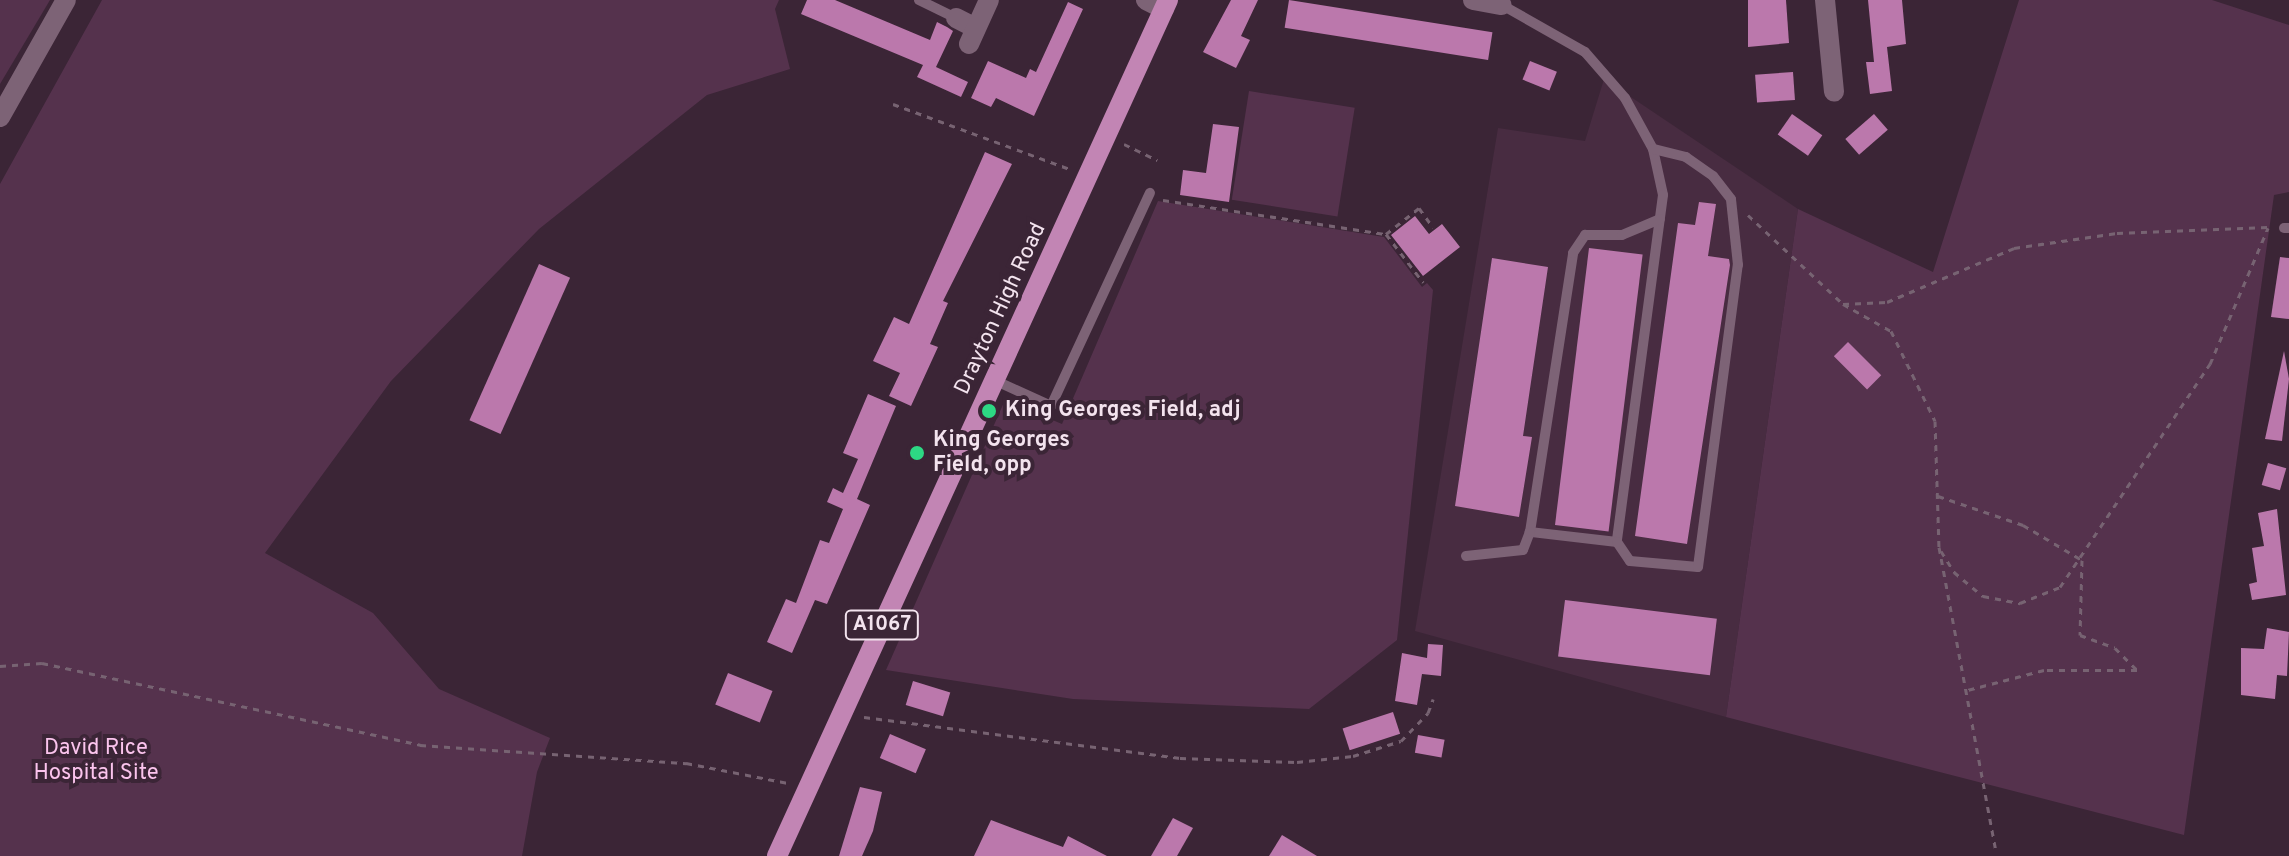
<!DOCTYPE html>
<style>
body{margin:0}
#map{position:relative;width:2289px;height:856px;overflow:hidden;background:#3b2536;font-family:Overpass,sans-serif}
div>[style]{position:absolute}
.built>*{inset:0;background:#482c41}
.green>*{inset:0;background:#55324d;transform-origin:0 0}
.building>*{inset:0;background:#bb78ac;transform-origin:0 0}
.path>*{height:3px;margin-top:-1.5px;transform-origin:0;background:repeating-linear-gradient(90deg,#776372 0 6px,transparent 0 12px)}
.service>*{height:10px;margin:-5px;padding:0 5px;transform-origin:5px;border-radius:5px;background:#7d6376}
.minor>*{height:20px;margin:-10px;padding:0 10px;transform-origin:10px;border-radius:10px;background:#7d6376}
.tertiary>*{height:20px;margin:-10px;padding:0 10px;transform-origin:10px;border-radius:10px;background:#7d6376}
.primary>*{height:20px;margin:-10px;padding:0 10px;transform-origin:10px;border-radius:10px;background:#c285b4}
.dots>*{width:22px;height:22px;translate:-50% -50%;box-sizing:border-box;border:4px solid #3b2536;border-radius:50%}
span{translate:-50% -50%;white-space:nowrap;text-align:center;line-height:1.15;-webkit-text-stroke:8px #3b2536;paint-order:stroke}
.shield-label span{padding:2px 6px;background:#3b2536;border:2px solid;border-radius:6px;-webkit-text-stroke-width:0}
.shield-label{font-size:20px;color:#f3e3ee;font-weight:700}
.street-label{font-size:22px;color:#f3e3ee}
.poi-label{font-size:22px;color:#f3e3ee;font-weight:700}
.left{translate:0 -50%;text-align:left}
.park-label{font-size:22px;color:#fbc4ed}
</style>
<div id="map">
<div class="built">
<div style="clip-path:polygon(1604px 79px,1798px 209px,1726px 717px,1415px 631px,1498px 128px,1585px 141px)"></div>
</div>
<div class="green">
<div style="clip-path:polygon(0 0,50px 0,0 84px)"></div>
<div style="clip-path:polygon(102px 0,779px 0,775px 9px,790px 69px,707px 95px,539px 229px,391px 381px,265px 553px,373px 613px,439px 689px,550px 738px,537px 772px,522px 856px,0 856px,0 184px)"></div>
<div style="clip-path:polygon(2019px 0,2212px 0,2289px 25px,2289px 192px,2274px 195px,2184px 835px,1726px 717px,1798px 209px,1933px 272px)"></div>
<div style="left:1249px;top:91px;width:107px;height:110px;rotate:9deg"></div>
<div style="clip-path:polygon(1158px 201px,1384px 237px,1422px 287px,1427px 283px,1433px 290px,1397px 640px,1309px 709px,1073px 699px,886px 670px,1005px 400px,1062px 424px)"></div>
</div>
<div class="building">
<div style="clip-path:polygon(807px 0,835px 0,930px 40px,937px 22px,947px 27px,953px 31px,936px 67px,968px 82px,961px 97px,917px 77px,923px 65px,801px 14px)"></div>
<div style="clip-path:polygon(1231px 0,1258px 0,1241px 36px,1250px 40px,1236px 68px,1203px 52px)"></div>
<div style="left:1289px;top:0;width:206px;height:28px;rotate:9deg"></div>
<div style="clip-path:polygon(1748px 0,1786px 0,1789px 43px,1748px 47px)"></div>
<div style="clip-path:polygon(1868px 0,1902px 0,1906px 44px,1887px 47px,1892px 91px,1870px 94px,1866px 62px,1874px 62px)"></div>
<div style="clip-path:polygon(1068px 2px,1083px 9px,1034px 116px,996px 98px,991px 107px,971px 98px,988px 61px,1026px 78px,1030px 69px,1036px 72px)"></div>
<div style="left:1530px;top:61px;width:29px;height:20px;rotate:22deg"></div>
<div style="left:1793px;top:72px;width:28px;height:38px;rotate:86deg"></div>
<div style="left:1792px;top:114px;width:37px;height:25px;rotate:35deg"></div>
<div style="left:1874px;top:114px;width:21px;height:38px;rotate:49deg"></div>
<div style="clip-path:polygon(1213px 124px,1239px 127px,1229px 202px,1180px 195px,1183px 170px,1206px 173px)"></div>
<div style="clip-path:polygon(985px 152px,1012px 164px,943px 301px,948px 303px,930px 344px,938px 347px,911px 406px,889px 396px,900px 373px,873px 361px,894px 317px,909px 324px)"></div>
<div style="clip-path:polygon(1699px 202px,1716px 204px,1708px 256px,1729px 259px,1730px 265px,1687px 544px,1635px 536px,1678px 223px,1695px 225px)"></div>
<div style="clip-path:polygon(1415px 216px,1429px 234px,1442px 224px,1460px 247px,1423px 276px,1391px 235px)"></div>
<div style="left:1589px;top:248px;width:54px;height:279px;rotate:7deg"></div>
<div style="clip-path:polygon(2280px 257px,2289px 258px,2289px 319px,2271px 317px)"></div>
<div style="clip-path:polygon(1492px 258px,1548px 267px,1523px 436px,1532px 437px,1519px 517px,1455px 506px)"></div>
<div style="left:539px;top:264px;width:34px;height:171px;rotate:24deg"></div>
<div style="left:1848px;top:342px;width:47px;height:20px;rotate:45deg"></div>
<div style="clip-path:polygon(2284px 351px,2289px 379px,2282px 441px,2265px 439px)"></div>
<div style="clip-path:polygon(868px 394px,896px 406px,857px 499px,870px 505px,827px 604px,815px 600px,792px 653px,767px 642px,786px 599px,796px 603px,820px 540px,829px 543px,843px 509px,827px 502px,833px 488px,843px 493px,858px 459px,843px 453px)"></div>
<div style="left:2268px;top:463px;width:19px;height:23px;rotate:16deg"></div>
<div style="clip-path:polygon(2277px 509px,2286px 595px,2252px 600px,2249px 584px,2257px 582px,2252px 548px,2264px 546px,2258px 513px)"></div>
<div style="left:1565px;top:600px;width:153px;height:57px;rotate:7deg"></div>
<div style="clip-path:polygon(2267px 628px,2289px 632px,2287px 676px,2277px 675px,2275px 699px,2241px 695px,2241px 648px,2264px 649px)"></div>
<div style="clip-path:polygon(1428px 644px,1443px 645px,1441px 676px,1422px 674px,1417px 705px,1395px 701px,1402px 653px,1427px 658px)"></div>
<div style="left:728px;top:673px;width:48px;height:34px;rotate:22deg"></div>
<div style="left:913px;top:681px;width:39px;height:25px;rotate:17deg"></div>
<div style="left:1393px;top:712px;width:23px;height:53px;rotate:72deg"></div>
<div style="left:890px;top:734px;width:39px;height:26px;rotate:23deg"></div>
<div style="left:1418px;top:735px;width:27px;height:18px;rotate:10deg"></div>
<div style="clip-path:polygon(860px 787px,882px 792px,873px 831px,862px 856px,839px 856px)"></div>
<div style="clip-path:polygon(1173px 818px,1193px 828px,1177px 856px,1151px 856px)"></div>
<div style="clip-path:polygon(991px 820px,1063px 847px,1068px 836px,1107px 856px,974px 856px)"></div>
<div style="clip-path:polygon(1282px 835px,1317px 856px,1269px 856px)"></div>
</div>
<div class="path">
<div style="left:893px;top:104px;width:189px;rotate:20.2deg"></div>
<div style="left:1124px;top:144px;width:37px;rotate:26deg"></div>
<div style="left:1163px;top:200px;width:226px;rotate:8.7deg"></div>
<div style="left:1386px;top:234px;width:61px;rotate:52.4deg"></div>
<div style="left:1748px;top:215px;width:130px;rotate:43.1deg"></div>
<div style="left:1843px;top:304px;width:44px;rotate:-2.6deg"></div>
<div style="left:1887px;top:302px;width:138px;rotate:-23deg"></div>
<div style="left:2014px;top:248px;width:104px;rotate:-8.3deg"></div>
<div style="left:2117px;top:233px;width:151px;rotate:-2.3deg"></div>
<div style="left:1386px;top:234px;width:42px;rotate:-38.2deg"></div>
<div style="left:1419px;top:208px;width:24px;rotate:54deg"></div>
<div style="left:1843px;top:304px;width:55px;rotate:29.4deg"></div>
<div style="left:1891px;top:331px;width:100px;rotate:63.9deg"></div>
<div style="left:1935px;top:421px;width:126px;rotate:88.2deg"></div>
<div style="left:1939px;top:547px;width:311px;rotate:79.4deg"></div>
<div style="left:1938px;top:496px;width:90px;rotate:18.8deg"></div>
<div style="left:2023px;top:525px;width:69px;rotate:30.7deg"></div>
<div style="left:2082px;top:560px;width:75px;rotate:91.5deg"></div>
<div style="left:2080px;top:635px;width:37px;rotate:20deg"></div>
<div style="left:2115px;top:648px;width:31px;rotate:45deg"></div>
<div style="left:2137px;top:670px;width:93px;rotate:180deg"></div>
<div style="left:2044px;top:670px;width:79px;rotate:165.3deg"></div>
<div style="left:1941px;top:551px;width:25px;rotate:58deg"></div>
<div style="left:1954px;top:572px;width:38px;rotate:40deg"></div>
<div style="left:1983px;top:596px;width:38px;rotate:11deg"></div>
<div style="left:2020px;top:603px;width:43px;rotate:-21.8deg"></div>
<div style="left:2060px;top:587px;width:269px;rotate:-56.1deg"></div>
<div style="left:2210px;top:364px;width:148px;rotate:-66.9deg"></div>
<div style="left:0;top:666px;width:42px;rotate:-4.1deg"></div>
<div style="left:42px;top:663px;width:387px;rotate:12.2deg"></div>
<div style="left:420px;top:745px;width:267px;rotate:3.9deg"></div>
<div style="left:686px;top:763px;width:104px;rotate:11.1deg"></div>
<div style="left:864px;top:717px;width:319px;rotate:7.4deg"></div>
<div style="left:1180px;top:758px;width:117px;rotate:2deg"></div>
<div style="left:1297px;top:762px;width:56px;rotate:-6.1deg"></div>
<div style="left:1353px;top:756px;width:50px;rotate:-17.4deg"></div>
<div style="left:1401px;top:741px;width:39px;rotate:-46deg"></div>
<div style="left:1428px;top:713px;width:15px;rotate:-70deg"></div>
</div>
<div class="service">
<div style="left:919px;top:0;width:41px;rotate:25.9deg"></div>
<div style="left:1502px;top:5px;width:95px;rotate:29.5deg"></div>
<div style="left:1585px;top:52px;width:61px;rotate:49deg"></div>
<div style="left:1625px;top:98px;width:58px;rotate:61.2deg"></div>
<div style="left:1653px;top:149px;width:47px;rotate:77.7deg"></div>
<div style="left:1663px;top:195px;width:350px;rotate:97.6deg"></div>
<div style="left:1617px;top:542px;width:88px;rotate:-173.4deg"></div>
<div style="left:1530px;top:532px;width:282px;rotate:-81.2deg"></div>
<div style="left:1573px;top:253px;width:22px;rotate:-56deg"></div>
<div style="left:1585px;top:235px;width:37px"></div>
<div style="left:1622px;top:235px;width:41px;rotate:-22.8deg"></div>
<div style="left:2284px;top:228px;width:5px"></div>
<div style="left:994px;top:380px;width:63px;rotate:24.5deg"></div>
<div style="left:1051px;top:406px;width:235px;rotate:-65.1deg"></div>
<div style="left:1617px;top:542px;width:23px;rotate:56deg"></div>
<div style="left:1630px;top:561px;width:68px;rotate:5deg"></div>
<div style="left:1698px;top:567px;width:305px;rotate:-82.5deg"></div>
<div style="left:1738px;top:265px;width:66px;rotate:-96.1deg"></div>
<div style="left:1731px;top:199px;width:29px;rotate:-128deg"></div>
<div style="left:1713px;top:176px;width:33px;rotate:-145deg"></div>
<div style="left:1686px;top:157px;width:34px;rotate:-166deg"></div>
<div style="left:1466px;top:556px;width:57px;rotate:-6deg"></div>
<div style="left:1523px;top:550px;width:19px;rotate:-69deg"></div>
</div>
<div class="minor">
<div style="left:1146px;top:0;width:20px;rotate:27deg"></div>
<div style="left:1473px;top:0;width:29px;rotate:10deg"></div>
<div style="left:1825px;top:0;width:92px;rotate:84.4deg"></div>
<div style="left:956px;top:18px;width:22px;rotate:27deg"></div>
<div style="left:969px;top:44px;width:48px;rotate:-65.6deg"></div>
</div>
<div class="tertiary">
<div style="left:0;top:117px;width:134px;rotate:-60.6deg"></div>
</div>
<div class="primary">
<div style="left:777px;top:856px;width:941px;rotate:-65.45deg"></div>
</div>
<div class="dots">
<div style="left:989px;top:411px;background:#2dd884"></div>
<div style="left:917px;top:453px;background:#2dd884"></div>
</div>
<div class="shield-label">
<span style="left:882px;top:625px">A1067</span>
</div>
<div class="street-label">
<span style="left:1001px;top:309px;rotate:-65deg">Drayton High Road</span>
</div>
<div class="poi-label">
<span class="left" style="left:1005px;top:411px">King Georges Field, adj</span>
<span class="left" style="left:933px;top:453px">King Georges<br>Field, opp</span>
</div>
<div class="park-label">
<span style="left:96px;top:761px">David Rice<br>Hospital Site</span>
</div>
</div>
